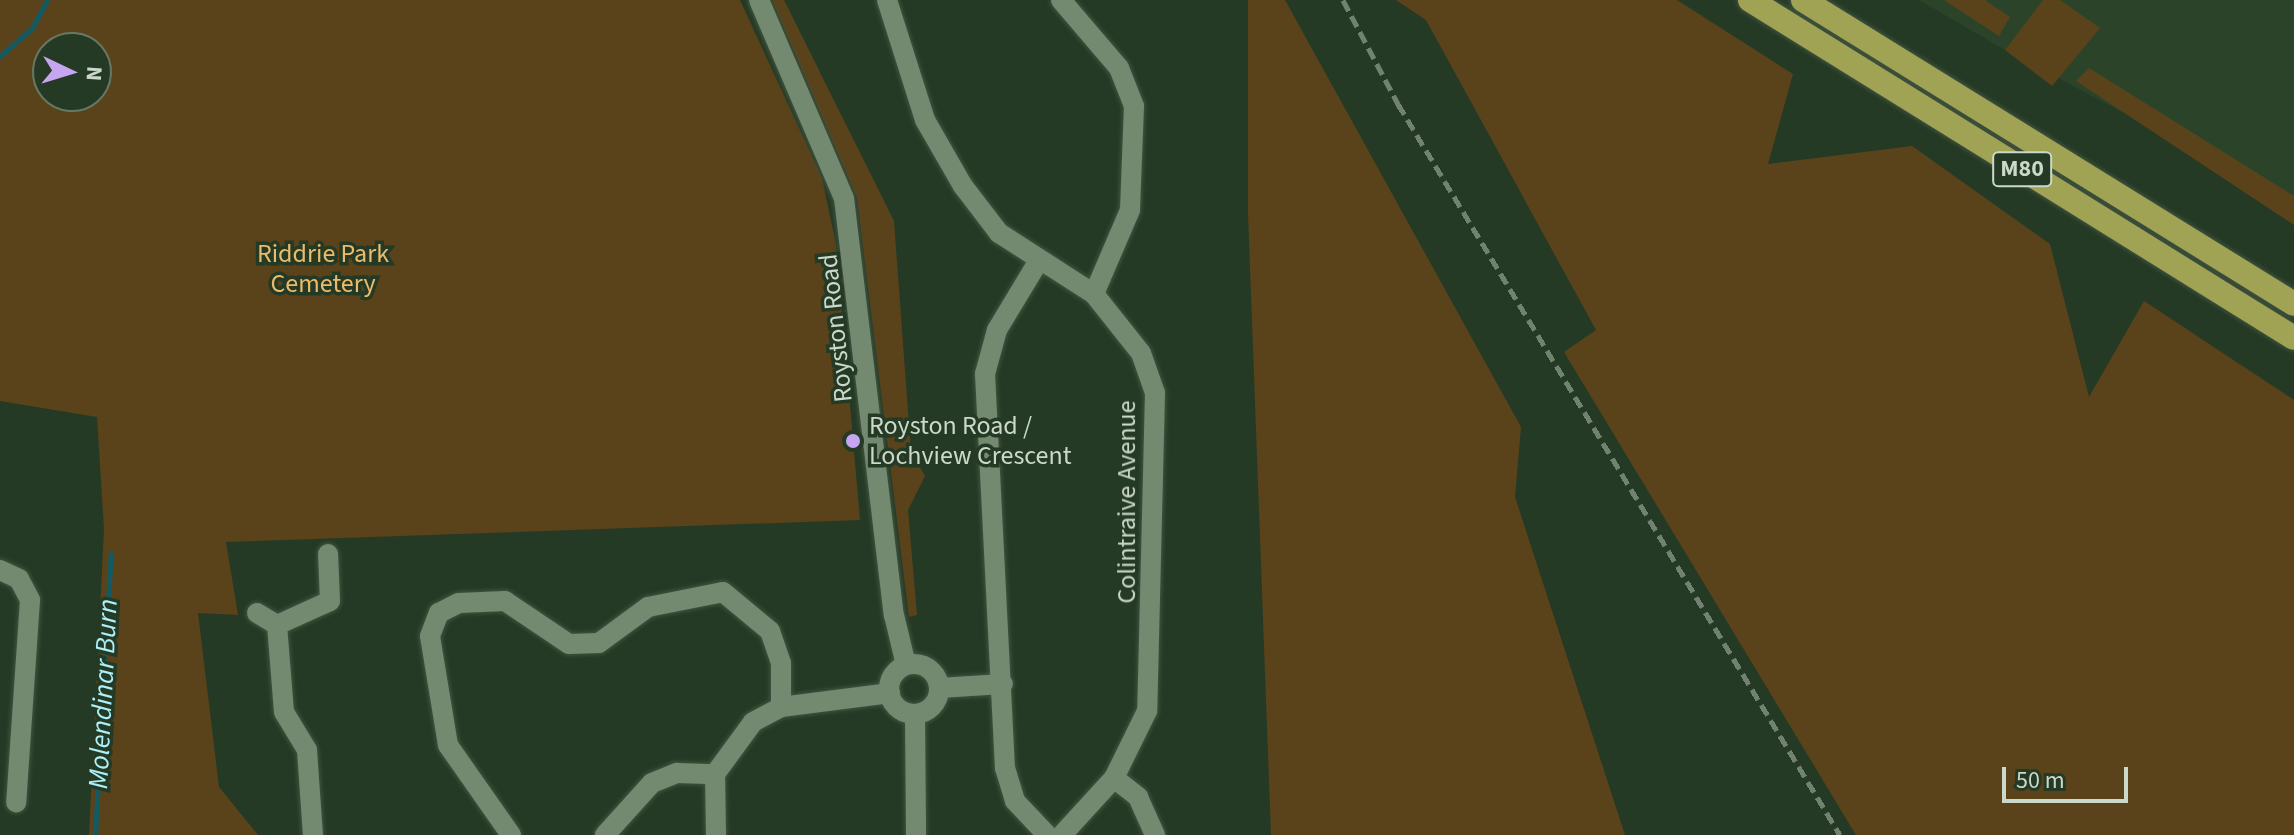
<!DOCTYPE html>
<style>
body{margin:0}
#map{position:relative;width:2294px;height:835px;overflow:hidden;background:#253a24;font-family:"Source Sans 3",sans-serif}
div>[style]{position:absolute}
.built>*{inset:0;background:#2b4429}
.green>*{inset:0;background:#5a431b}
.stream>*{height:5px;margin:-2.5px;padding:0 2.5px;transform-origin:2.5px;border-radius:2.5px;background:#145a62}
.roads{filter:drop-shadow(0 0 2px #425441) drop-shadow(0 0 2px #425441)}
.minor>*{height:20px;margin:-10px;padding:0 10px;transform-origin:10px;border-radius:10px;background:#738a71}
.minor>.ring{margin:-10px;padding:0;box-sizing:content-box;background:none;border:20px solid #738a71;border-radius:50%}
.highway>*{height:24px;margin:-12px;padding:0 12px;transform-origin:12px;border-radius:12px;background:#a0a353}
.rail>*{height:5px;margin-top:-2.5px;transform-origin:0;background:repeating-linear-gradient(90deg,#718270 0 12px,transparent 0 18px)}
.dots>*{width:22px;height:22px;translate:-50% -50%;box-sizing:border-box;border:4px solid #253a24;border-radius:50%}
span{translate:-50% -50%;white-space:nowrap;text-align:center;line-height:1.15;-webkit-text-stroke:7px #253a24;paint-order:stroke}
.shield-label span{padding:2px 6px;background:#253a24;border:2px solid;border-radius:6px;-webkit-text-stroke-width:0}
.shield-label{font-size:24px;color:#cbd8ca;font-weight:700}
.park-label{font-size:26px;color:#ebba6a}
.street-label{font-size:26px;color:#cbd8ca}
.poi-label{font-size:26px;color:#cbd8ca}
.left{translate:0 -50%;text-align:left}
.water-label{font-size:28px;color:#adf0fa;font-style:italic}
.north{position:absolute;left:32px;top:32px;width:80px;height:80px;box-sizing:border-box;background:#253a24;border:2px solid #677966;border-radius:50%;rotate:94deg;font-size:22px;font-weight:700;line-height:32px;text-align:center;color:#cbd8ca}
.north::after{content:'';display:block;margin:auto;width:28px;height:36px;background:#c6a6f0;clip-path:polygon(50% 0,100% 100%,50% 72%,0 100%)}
.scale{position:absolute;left:2002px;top:767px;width:126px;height:36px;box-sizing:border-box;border:4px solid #cbd8ca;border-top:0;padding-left:10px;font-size:24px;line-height:28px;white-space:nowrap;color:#cbd8ca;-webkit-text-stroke:6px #253a24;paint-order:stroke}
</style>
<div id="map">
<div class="built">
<div style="clip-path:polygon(1919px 0,2294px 0,2294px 203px,2005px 50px)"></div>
</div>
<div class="green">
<div style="clip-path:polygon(evenodd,0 0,740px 0,822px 178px,836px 244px,860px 520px,226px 542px,238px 615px,198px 613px,219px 787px,258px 835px,89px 835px,104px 529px,97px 417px,0 401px,0 0,48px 48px,96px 48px,96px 96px,48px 96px,48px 48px)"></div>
<div style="clip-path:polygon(772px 0,784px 0,894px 221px,911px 452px,925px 476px,908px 510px,917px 615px,909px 617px,857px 198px)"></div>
<div style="clip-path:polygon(1248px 0,1285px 0,1521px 427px,1515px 497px,1625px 835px,1271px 835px,1248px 213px)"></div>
<div style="clip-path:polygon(1396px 0,1677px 0,1793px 74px,1768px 164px,1912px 146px,2050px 244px,2089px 397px,2144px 301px,2294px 400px,2294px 835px,1856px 835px,1564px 352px,1596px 330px,1426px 20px)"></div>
<div style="clip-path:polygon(1944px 0,1985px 0,2010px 17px,1999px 36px)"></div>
<div style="clip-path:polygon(2043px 0,2060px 0,2100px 28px,2052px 86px,2005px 50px)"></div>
<div style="clip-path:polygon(2089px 68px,2294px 196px,2294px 225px,2076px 81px)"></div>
</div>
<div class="stream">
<div style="left:0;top:56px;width:43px;rotate:-41.2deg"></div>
<div style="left:32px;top:28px;width:32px;rotate:-62deg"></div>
<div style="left:95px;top:835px;width:282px;rotate:-86.8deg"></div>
</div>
<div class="roads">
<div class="minor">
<div style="left:759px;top:0;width:215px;rotate:66.8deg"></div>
<div style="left:844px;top:198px;width:420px;rotate:83.2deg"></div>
<div style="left:894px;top:615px;width:51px;rotate:76.5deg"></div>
<div style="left:887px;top:0;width:126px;rotate:72.4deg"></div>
<div style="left:925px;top:120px;width:76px;rotate:60.1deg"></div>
<div style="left:963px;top:186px;width:59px;rotate:52.5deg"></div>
<div style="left:999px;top:233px;width:113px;rotate:32.7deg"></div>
<div style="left:1094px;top:294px;width:75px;rotate:51.5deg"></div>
<div style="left:1141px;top:353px;width:42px;rotate:70.7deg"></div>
<div style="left:1155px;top:393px;width:318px;rotate:91.4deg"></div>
<div style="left:1147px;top:711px;width:75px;rotate:116.2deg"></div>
<div style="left:1114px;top:778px;width:77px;rotate:132.4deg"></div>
<div style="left:1061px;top:0;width:89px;rotate:49.5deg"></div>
<div style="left:1119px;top:68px;width:41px;rotate:68.5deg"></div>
<div style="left:1134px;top:106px;width:104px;rotate:92.2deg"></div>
<div style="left:1130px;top:210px;width:91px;rotate:113.2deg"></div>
<div style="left:1038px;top:262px;width:79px;rotate:121.1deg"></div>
<div style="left:997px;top:330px;width:46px;rotate:105.3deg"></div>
<div style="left:985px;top:374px;width:395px;rotate:87.1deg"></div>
<div style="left:1005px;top:768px;width:34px;rotate:73deg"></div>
<div style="left:1015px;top:801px;width:47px;rotate:46.7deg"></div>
<div style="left:0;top:570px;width:21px;rotate:25deg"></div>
<div style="left:19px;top:579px;width:24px;rotate:62deg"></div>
<div style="left:30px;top:600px;width:203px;rotate:93.9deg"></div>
<div style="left:257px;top:613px;width:23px;rotate:31deg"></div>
<div style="left:277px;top:625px;width:87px;rotate:85.4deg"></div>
<div style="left:284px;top:712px;width:44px;rotate:58.8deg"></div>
<div style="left:307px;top:750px;width:85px;rotate:86deg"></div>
<div style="left:277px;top:625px;width:58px;rotate:-24.4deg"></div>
<div style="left:330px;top:601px;width:47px;rotate:-92.4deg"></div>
<div class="ring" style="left:889px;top:664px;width:30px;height:30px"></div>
<div style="left:939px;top:688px;width:64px;rotate:-3.6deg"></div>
<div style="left:915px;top:715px;width:120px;rotate:89.5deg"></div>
<div style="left:1114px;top:778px;width:31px;rotate:38deg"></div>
<div style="left:1138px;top:797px;width:42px;rotate:65.9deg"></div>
<div style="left:511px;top:835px;width:110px;rotate:-125deg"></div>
<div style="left:448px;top:745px;width:110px;rotate:-99.4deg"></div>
<div style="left:430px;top:636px;width:25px;rotate:-69deg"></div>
<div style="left:439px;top:613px;width:22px;rotate:-27deg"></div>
<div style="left:459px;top:603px;width:46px;rotate:-2.5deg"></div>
<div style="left:505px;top:601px;width:77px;rotate:33.9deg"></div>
<div style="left:569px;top:644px;width:30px;rotate:-2deg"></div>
<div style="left:599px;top:643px;width:61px;rotate:-36.3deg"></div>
<div style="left:648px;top:607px;width:76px;rotate:-11.3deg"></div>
<div style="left:723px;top:592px;width:61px;rotate:39.7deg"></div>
<div style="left:770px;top:631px;width:34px;rotate:71deg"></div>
<div style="left:781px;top:663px;width:44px;rotate:90deg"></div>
<div style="left:605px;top:835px;width:70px;rotate:-47.9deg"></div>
<div style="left:652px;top:783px;width:27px;rotate:-22deg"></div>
<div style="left:677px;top:773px;width:38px;rotate:2deg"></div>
<div style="left:716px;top:835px;width:61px;rotate:-90.9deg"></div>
<div style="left:715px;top:774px;width:64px;rotate:-53.8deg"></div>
<div style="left:753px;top:722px;width:32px;rotate:-28deg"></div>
<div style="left:781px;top:707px;width:110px;rotate:-7.3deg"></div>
</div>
<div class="highway">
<div style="left:1750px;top:0;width:640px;rotate:31.85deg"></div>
<div style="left:1803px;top:0;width:577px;rotate:31.76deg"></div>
</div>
</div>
<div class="rail">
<div style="left:1343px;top:0;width:118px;rotate:62.1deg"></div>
<div style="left:1398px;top:104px;width:854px;rotate:58.84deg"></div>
</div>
<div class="dots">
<div style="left:853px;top:441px;background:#c6a6f0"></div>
</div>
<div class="shield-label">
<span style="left:2022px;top:169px">M80</span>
</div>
<div class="park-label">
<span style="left:323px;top:269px">Riddrie Park<br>Cemetery</span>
</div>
<div class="street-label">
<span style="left:836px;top:328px;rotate:-96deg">Royston Road</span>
<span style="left:1127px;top:502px;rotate:-90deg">Colintraive Avenue</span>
</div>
<div class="poi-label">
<span class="left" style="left:869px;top:441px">Royston Road /<br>Lochview Crescent</span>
</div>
<div class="water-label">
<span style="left:103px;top:694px;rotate:-87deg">Molendinar Burn</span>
</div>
<div class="north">N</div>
<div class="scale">50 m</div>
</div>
